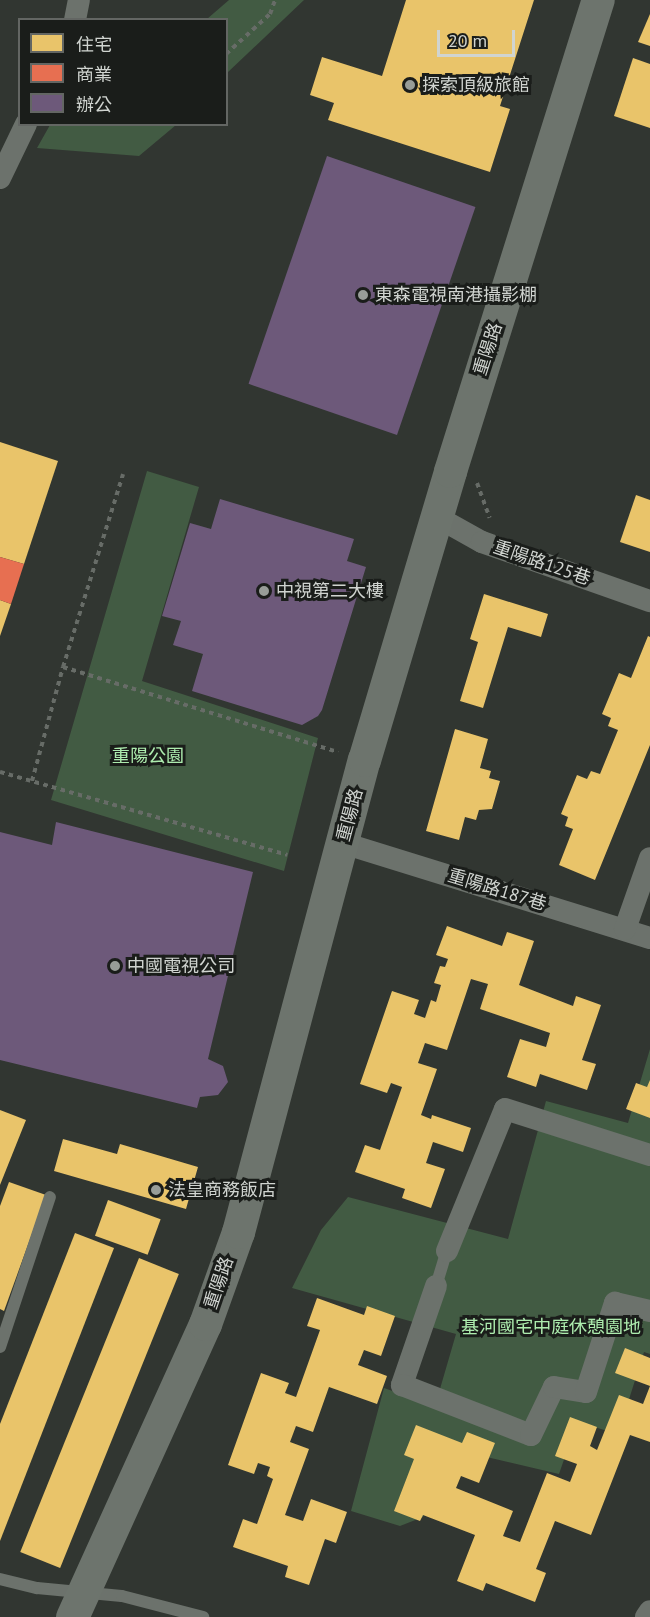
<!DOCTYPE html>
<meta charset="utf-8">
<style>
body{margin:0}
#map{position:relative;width:650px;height:1617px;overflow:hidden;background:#313631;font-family:"PT Sans","Noto Sans TC",sans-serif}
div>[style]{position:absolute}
.green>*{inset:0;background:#425b43}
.homes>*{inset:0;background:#e9c46a;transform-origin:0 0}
.shops>*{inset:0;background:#e76f51}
.offices>*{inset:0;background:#6d597a;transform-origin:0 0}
.path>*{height:4px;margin-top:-2px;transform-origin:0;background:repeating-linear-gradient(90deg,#676c67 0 4.5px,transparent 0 9px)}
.lane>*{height:12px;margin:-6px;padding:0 6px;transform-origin:6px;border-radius:6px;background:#6c726c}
.street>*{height:22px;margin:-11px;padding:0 11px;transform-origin:11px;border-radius:11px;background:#6c726c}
.secondary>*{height:33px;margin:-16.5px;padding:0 16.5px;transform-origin:16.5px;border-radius:16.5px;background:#6d746d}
.dots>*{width:16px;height:16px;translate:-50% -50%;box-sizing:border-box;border:3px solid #1a1d1a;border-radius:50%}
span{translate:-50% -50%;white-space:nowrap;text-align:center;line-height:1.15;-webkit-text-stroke:6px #1a1d1a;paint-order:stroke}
.poi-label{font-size:18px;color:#d0d4d0}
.left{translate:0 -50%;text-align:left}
.street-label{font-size:18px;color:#d0d4d0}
.park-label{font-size:18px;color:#adecae}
.legend{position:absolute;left:18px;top:18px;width:210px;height:108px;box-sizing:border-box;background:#1a1d1a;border:2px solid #636663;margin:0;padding:8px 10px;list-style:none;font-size:18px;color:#d0d4d0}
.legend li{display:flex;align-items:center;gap:12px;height:30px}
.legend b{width:30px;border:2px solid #636663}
.scale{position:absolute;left:437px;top:30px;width:78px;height:27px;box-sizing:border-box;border:3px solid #d0d4d0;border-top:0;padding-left:8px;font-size:18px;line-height:21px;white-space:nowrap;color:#d0d4d0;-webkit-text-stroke:4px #1a1d1a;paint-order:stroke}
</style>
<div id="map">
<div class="green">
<div style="clip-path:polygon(229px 0,304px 0,227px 73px,226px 20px,207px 19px)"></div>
<div style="clip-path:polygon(50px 125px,50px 124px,176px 125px,139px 156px,37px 148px)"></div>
<div style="clip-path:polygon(147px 471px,199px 487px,142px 681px,318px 738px,284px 871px,51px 800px)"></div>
<div style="clip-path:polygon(650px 1049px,650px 1354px,644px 1352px,618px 1434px,577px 1422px,559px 1474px,444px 1447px,423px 1517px,400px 1526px,351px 1511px,384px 1388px,435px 1406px,456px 1334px,292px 1288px,321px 1230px,348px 1197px,508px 1239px,546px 1101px,628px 1123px)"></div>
</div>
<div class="homes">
<div style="clip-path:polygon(406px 0,534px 0,500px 106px,510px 109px,490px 172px,328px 120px,334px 103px,310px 95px,322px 57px,382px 76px)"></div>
<div style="clip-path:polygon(650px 14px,650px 46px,638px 42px)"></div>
<div style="clip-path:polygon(633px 58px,650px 64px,650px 128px,614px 116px)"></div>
<div style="clip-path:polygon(0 442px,58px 461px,24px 564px,0 557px)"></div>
<div style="clip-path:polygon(636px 495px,650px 500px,650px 552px,620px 542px)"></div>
<div style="clip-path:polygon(484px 594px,548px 614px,541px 637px,508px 627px,483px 708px,460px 701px,478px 642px,470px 639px)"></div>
<div style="clip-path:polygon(0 600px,11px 604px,0 636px)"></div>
<div style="clip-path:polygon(648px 636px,650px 637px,650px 745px,595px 880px,559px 865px,573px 829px,565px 826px,568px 817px,561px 814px,577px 775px,587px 779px,591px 771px,600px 774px,618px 730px,608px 726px,611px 718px,602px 714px,619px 673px,631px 678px)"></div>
<div style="clip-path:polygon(455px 729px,488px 739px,480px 768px,491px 771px,489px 778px,500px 781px,492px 809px,479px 810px,476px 820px,465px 817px,459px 840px,426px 831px)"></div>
<div style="clip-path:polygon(447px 926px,502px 946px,507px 932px,534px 941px,519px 985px,573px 1006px,576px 996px,601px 1005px,582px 1060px,596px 1064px,587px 1090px,540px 1074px,536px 1087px,507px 1077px,520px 1039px,546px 1047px,550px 1033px,480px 1009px,488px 984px,471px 979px,447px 1050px,425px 1043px,418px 1063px,437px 1069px,421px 1115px,431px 1119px,432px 1115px,471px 1128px,463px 1152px,433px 1142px,426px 1163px,445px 1169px,431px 1208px,402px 1198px,405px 1189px,355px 1172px,365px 1145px,380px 1150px,402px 1087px,391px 1083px,387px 1093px,360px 1084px,392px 991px,419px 1000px,414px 1014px,425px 1018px,431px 1000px,436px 1002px,441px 985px,434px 983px,440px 966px,445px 967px,448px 959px,436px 955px)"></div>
<div style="clip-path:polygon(650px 1080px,650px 1118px,626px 1109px,636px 1083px,647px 1087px)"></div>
<div style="clip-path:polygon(0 1110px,26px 1120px,0 1185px)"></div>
<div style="clip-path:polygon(63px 1139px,117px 1154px,120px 1144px,198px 1167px,186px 1209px,54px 1171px)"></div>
<div style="clip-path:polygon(9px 1182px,46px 1195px,4px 1311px,0 1309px,0 1206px)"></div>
<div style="left:108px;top:1200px;width:56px;height:38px;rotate:20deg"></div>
<div style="clip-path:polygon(75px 1233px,114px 1248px,0 1541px,0 1424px)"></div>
<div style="left:139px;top:1258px;width:43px;height:317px;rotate:22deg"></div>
<div style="clip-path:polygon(317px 1298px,364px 1315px,367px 1306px,395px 1316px,381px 1356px,364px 1350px,358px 1365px,387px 1376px,377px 1404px,329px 1387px,313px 1432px,296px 1426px,290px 1442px,309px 1449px,285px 1515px,303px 1521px,311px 1499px,347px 1512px,336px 1543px,325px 1539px,309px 1585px,285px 1577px,288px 1566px,233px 1547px,243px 1519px,257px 1524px,273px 1479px,267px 1476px,270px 1467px,258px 1463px,254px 1474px,228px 1465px,261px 1373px,289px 1383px,285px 1393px,296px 1397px,320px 1330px,307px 1326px)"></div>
<div style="clip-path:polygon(625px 1348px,650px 1358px,650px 1442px,630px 1435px,591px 1535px,555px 1521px,536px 1569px,546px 1573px,535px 1602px,486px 1583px,483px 1591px,457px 1581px,475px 1535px,423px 1515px,420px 1521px,394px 1511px,414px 1459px,404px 1455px,416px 1425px,462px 1443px,467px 1432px,495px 1443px,479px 1483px,461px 1476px,456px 1488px,513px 1511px,503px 1536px,520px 1542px,547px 1473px,570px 1482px,577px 1464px,555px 1456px,570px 1417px,597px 1427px,590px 1446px,597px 1450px,619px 1395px,643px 1404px,650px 1386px,615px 1373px)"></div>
</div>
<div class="shops">
<div style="clip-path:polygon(0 557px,24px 564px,11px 604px,0 600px)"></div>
</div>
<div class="offices">
<div style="left:327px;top:156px;width:157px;height:241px;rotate:19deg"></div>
<div style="clip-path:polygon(220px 499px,354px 539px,347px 561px,366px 567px,322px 710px,318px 716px,302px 725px,192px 691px,203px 654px,173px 645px,181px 621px,162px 616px,190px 523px,211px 529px)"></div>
<div style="clip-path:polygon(56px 822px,253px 872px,208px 1059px,223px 1066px,228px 1082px,218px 1095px,200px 1097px,197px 1108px,0 1060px,0 832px,52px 845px)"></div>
</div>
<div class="path">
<div style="left:226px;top:54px;width:59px;rotate:-42.3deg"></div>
<div style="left:270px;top:14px;width:15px;rotate:-70deg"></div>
<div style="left:131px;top:124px;width:20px"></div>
<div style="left:477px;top:483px;width:37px;rotate:70deg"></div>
<div style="left:63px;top:667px;width:288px;rotate:17.2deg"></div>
<div style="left:0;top:772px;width:299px;rotate:16.1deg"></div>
<div style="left:32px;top:781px;width:118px;rotate:-74.8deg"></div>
<div style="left:63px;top:667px;width:202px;rotate:-72.7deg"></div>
</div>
<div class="lane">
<div style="left:436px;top:1286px;width:37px;rotate:-73deg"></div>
<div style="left:0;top:1347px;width:158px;rotate:-71.6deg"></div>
<div style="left:0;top:1579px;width:38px;rotate:14deg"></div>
<div style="left:37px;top:1588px;width:85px;rotate:5.4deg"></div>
<div style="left:122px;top:1596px;width:84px;rotate:14.5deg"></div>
</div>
<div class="street">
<div style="left:75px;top:20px;width:20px;rotate:-79deg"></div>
<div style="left:0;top:178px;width:60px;rotate:-64.3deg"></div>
<div style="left:437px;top:517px;width:51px;rotate:29.1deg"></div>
<div style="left:482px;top:542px;width:178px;rotate:19.4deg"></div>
<div style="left:343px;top:843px;width:321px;rotate:17.2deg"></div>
<div style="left:625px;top:929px;width:75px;rotate:-70.6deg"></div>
<div style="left:447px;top:1251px;width:153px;rotate:-67.8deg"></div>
<div style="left:505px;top:1109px;width:152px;rotate:17.6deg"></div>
<div style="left:436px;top:1286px;width:105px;rotate:109deg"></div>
<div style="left:402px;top:1385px;width:138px;rotate:21.2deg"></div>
<div style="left:531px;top:1435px;width:53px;rotate:-64.4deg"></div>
<div style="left:554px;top:1387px;width:32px;rotate:9deg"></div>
<div style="left:586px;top:1392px;width:94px;rotate:-72deg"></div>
<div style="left:615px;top:1303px;width:36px;rotate:13deg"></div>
<div style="left:646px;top:1617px;width:7px;rotate:-56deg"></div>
</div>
<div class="secondary">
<div style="left:72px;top:1617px;width:322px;rotate:-65.6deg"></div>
<div style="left:205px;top:1324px;width:98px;rotate:-70.3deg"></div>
<div style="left:238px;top:1232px;width:489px;rotate:-75.1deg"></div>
<div style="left:364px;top:760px;width:302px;rotate:-73.4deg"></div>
<div style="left:450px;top:471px;width:494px;rotate:-72.6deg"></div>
</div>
<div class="dots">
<div style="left:410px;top:85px;background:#989d98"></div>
<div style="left:363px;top:295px;background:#989d98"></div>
<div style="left:264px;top:591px;background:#989d98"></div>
<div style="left:115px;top:966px;background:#989d98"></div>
<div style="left:156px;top:1190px;background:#989d98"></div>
</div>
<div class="poi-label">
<span class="left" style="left:422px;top:85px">探索頂級旅館</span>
<span class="left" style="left:375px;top:295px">東森電視南港攝影棚</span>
<span class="left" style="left:276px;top:591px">中視第二大樓</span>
<span class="left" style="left:127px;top:966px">中國電視公司</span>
<span class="left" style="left:168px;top:1190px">法皇商務飯店</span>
</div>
<div class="street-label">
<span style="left:488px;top:349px;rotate:-72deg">重陽路</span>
<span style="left:542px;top:563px;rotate:19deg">重陽路125巷</span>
<span style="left:350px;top:815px;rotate:-75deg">重陽路</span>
<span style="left:497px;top:890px;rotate:17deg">重陽路187巷</span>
<span style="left:219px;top:1283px;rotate:-71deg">重陽路</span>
</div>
<div class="park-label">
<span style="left:148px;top:756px">重陽公園</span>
<span style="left:551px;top:1327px">基河國宅中庭休憩園地</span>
</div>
<ul class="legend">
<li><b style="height:16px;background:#e9c46a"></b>住宅</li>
<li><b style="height:16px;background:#e76f51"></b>商業</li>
<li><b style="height:16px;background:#6d597a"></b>辦公</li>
</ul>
<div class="scale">20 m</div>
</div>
